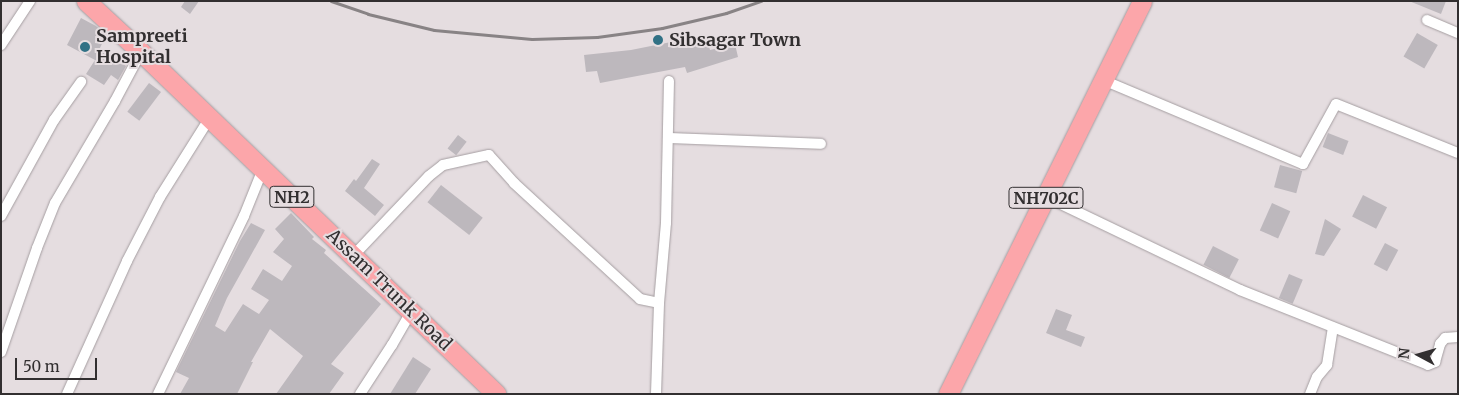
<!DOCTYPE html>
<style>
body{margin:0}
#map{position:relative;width:1459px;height:395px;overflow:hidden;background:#e5dde0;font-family:Merriweather,serif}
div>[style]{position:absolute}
.building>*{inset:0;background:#bdb8bd;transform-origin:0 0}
.roads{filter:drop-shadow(0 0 1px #a59ea1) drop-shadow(0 0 1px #a59ea1)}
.street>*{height:10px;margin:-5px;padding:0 5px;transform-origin:5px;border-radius:5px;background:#fff}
.highway>*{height:19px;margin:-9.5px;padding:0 9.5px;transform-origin:9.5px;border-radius:9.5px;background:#fca6aa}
.rail>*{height:3px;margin:-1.5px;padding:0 1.5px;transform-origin:1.5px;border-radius:1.5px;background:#888385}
.dots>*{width:14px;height:14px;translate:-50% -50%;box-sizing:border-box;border:2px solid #e5dde0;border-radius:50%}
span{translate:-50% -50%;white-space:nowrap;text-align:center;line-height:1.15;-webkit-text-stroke:4px #e5dde0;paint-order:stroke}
.shield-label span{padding:1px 4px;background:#e5dde0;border:1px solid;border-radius:4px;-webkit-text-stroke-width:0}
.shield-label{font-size:16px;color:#322f30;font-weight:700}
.poi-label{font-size:18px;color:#322f30;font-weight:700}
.left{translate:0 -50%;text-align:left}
.street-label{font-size:18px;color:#322f30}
.frame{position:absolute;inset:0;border:2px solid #322f30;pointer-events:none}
.north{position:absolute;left:1394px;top:330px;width:50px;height:50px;-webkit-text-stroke:4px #e5dde0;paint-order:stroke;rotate:276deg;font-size:14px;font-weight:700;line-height:20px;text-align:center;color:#322f30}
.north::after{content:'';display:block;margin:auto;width:18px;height:22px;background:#322f30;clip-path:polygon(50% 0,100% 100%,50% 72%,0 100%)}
.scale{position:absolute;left:15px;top:358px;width:82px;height:22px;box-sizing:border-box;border:2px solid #322f30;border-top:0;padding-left:6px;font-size:15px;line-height:18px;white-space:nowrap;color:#322f30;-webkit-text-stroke:4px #e5dde0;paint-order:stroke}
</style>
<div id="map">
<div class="building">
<div style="clip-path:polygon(185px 1px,199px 1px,190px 14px,181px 7px)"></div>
<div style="clip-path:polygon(1409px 1px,1446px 1px,1441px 14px)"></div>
<div style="clip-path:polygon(81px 18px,96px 26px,106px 35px,100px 48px,126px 66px,118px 80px,111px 75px,104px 85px,86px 74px,95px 60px,67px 45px)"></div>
<div style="left:1417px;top:33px;width:24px;height:27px;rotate:30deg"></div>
<div style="clip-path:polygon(706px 35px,710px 50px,735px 44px,738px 57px,687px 73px,685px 67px,600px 83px,597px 71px,586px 72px,584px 55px,631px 50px)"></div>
<div style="left:149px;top:83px;width:15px;height:36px;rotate:37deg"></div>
<div style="left:1328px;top:133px;width:22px;height:15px;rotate:21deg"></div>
<div style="left:458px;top:135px;width:11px;height:17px;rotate:38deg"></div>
<div style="clip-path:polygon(372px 159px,380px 164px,364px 188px,384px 205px,375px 216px,345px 191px,354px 179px,356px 181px)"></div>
<div style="left:1280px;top:165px;width:23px;height:23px;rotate:15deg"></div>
<div style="left:441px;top:185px;width:53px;height:22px;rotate:38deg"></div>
<div style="left:1363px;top:195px;width:27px;height:24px;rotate:27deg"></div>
<div style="left:1272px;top:203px;width:20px;height:30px;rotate:24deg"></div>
<div style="clip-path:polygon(291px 213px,314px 237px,312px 239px,326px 250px,324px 253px,381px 304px,331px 364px,344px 373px,329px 394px,276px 394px,303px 356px,270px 329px,251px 362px,253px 362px,237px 394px,180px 394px,189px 378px,176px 372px,240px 241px,251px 223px,265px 230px,227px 298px,215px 326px,225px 332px,243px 304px,259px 314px,269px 300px,251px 289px,263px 269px,282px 281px,292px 266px,273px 252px,284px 239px,275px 229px)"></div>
<div style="clip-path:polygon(1325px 219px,1341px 229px,1324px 256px,1315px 254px)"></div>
<div style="left:1385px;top:243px;width:15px;height:24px;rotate:28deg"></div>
<div style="left:1213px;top:246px;width:29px;height:21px;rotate:27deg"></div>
<div style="left:1289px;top:274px;width:15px;height:26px;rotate:23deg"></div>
<div style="clip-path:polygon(1056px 309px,1072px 315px,1066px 330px,1085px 337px,1081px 347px,1046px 333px)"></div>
<div style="clip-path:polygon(413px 357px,431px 369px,415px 394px,390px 394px)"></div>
</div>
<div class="roads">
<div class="street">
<div style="left:1427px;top:20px;width:34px;rotate:23deg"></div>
<div style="left:1px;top:45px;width:53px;rotate:-56.6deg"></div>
<div style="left:1103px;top:80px;width:217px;rotate:22.8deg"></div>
<div style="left:1303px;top:164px;width:68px;rotate:-61.2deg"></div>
<div style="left:1336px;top:104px;width:131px;rotate:21.9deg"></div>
<div style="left:668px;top:138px;width:153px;rotate:2.2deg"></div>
<div style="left:1046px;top:197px;width:215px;rotate:25.6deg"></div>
<div style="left:1240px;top:290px;width:202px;rotate:21.7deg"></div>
<div style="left:1428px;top:365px;width:8px;rotate:-23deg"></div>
<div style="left:1435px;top:362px;width:19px;rotate:-74deg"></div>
<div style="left:1440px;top:344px;width:8px;rotate:-50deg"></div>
<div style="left:1445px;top:338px;width:13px;rotate:-4deg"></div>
<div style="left:1px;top:216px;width:110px;rotate:-61.1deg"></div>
<div style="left:54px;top:120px;width:47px;rotate:-54.6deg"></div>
<div style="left:353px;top:256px;width:110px;rotate:-46.5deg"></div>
<div style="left:429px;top:176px;width:18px;rotate:-38deg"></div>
<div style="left:443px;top:165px;width:47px;rotate:-12.3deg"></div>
<div style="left:489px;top:155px;width:38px;rotate:48deg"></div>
<div style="left:514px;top:183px;width:171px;rotate:42.6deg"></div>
<div style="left:640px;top:299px;width:19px;rotate:12deg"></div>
<div style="left:1px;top:352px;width:110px;rotate:-70.9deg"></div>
<div style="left:37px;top:248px;width:48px;rotate:-68.2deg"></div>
<div style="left:55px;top:203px;width:118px;rotate:-59.5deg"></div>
<div style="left:115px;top:101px;width:55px;rotate:-62deg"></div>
<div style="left:67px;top:394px;width:146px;rotate:-65.7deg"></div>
<div style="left:127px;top:261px;width:72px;rotate:-62.7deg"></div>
<div style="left:160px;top:197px;width:92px;rotate:-57.9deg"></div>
<div style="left:158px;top:394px;width:198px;rotate:-64.2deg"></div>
<div style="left:244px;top:216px;width:51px;rotate:-68deg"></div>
<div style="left:360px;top:394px;width:59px;rotate:-56.9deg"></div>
<div style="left:392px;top:345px;width:38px;rotate:-60deg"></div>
<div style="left:656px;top:394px;width:91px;rotate:-88.1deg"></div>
<div style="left:659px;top:303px;width:80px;rotate:-85deg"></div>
<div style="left:666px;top:223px;width:142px;rotate:-88.8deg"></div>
<div style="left:1310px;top:394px;width:18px;rotate:-68deg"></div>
<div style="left:1317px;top:377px;width:16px;rotate:-50deg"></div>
<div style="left:1327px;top:365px;width:38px;rotate:-81deg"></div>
</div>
<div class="highway">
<div style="left:86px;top:1px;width:75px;rotate:42.8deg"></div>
<div style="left:141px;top:52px;width:493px;rotate:43.9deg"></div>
<div style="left:948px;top:394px;width:438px;rotate:-63.7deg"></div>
</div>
</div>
<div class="rail">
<div style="left:331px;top:1px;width:39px;rotate:19deg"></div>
<div style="left:368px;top:14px;width:68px;rotate:13.6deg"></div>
<div style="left:434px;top:30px;width:98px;rotate:5.2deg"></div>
<div style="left:532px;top:39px;width:65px;rotate:-1.8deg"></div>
<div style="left:597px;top:37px;width:66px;rotate:-7.9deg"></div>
<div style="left:662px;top:28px;width:66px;rotate:-13.2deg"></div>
<div style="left:726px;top:13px;width:37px;rotate:-19deg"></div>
</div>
<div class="dots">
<div style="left:658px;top:40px;background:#317185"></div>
<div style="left:85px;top:47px;background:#317185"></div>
</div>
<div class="shield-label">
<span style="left:292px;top:197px">NH2</span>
<span style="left:1046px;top:198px">NH702C</span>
</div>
<div class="poi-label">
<span class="left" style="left:96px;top:47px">Sampreeti<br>Hospital</span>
<span class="left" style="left:669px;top:40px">Sibsagar Town</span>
</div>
<div class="street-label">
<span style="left:389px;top:290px;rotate:44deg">Assam Trunk Road</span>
</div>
<div class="frame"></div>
<div class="north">N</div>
<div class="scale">50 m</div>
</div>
